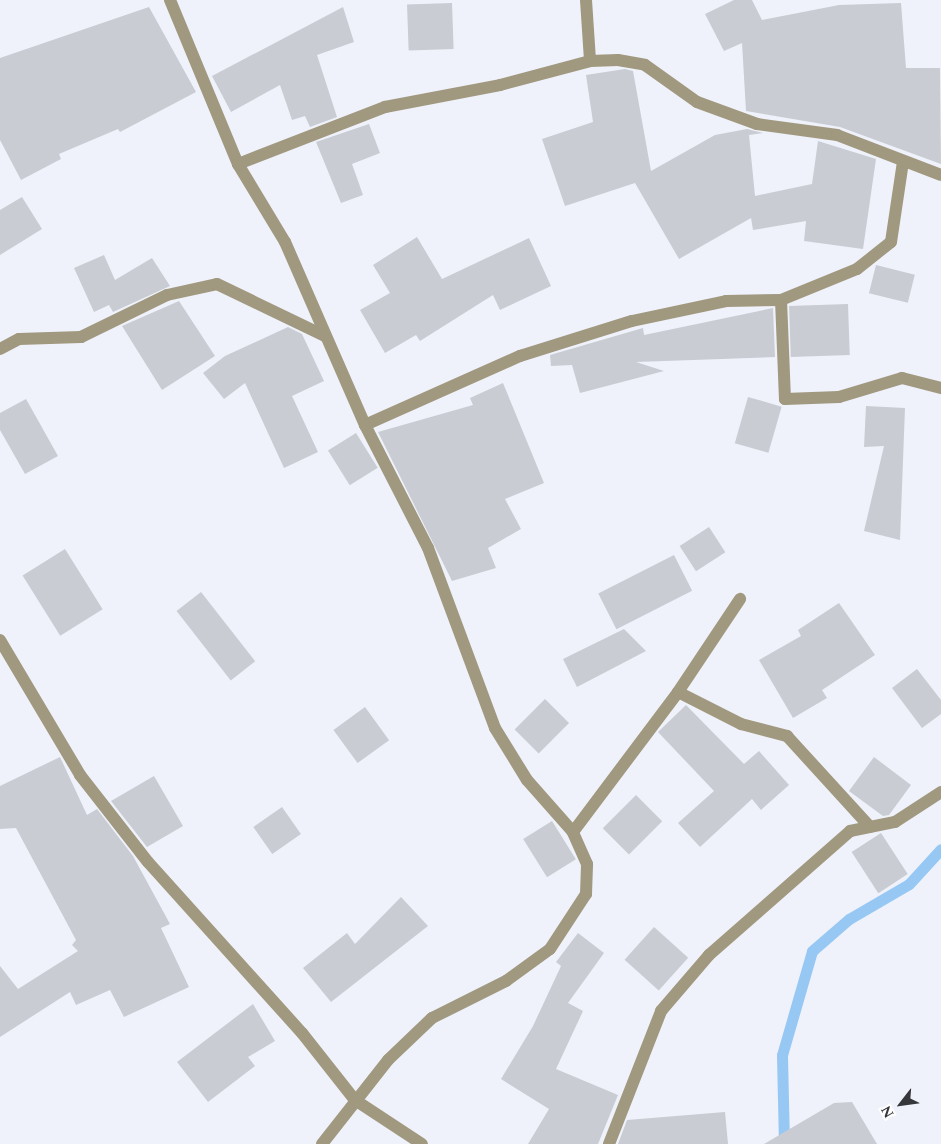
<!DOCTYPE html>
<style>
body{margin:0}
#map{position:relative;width:941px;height:1144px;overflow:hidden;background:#eff2fa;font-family:Spectral,serif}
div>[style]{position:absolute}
.stream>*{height:11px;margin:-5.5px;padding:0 5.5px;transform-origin:5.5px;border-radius:5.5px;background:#97c8f4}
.building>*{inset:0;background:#c9ccd3;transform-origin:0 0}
.minor>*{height:12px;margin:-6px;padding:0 6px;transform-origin:6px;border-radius:6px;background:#a0987f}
span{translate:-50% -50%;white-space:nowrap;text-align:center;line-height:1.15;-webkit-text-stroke:4.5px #fff;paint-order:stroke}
.north{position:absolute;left:876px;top:1079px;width:50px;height:50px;-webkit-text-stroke:4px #fff;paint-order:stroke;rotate:240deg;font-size:14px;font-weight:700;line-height:20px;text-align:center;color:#36373a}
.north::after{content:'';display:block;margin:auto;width:18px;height:22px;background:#36373a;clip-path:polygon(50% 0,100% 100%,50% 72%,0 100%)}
</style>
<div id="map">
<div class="stream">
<div style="left:784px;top:1144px;width:89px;rotate:-91.3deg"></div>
<div style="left:782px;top:1055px;width:108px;rotate:-73.9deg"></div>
<div style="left:812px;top:951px;width:49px;rotate:-40.9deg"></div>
<div style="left:849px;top:919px;width:69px;rotate:-30.3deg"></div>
<div style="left:909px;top:884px;width:47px;rotate:-47.6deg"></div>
</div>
<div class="building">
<div style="clip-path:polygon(734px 0,752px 0,762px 20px,839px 5px,901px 3px,906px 68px,940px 68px,941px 164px,840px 127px,746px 111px,742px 43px,724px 51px,705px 14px)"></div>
<div style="left:452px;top:3px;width:46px;height:45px;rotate:88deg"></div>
<div style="clip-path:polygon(149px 7px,196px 92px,120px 132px,118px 129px,59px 154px,61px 159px,21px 180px,0 140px,0 58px)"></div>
<div style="clip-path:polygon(343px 7px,354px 42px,317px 55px,337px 117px,310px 127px,305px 116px,292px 120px,280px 85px,231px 112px,212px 76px)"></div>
<div style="clip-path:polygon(625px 69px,633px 71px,651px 171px,715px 135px,747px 129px,763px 133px,749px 135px,755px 196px,812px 184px,818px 141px,876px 159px,863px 249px,804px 241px,806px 221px,753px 230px,751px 218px,679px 259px,635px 183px,565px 206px,542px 139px,593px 122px,586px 75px)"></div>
<div style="clip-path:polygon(369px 124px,380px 153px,352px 164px,363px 195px,341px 203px,316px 142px)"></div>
<div style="clip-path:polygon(22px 197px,42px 229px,0 255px,0 210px)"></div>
<div style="clip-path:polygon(417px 237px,442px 279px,529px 238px,551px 286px,500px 310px,493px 295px,420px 341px,416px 335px,385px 353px,360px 310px,390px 293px,373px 265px)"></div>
<div style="clip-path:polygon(104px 255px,115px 280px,152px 258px,170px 286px,113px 312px,109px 305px,94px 312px,74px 268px)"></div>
<div style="left:876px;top:265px;width:40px;height:29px;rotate:14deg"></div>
<div style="clip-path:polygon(179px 301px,215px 356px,162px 390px,122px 326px)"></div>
<div style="left:848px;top:304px;width:51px;height:59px;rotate:88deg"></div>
<div style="clip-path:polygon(773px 308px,775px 357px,636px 362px,664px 371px,580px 393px,572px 365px,551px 366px,550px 355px,643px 328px,644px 335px)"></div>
<div style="clip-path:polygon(288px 327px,302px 334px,324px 381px,292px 396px,318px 452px,284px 468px,245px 383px,224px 399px,203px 373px,225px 356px)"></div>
<div style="clip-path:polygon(503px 383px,544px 483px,505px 499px,521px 529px,488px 548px,496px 568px,452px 581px,378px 432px,473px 405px,470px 398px)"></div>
<div style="left:748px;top:397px;width:35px;height:48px;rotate:16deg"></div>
<div style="clip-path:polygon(26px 399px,58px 456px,25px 474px,0 430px,0 413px)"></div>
<div style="clip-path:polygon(866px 406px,905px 408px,900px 540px,864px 531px,884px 446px,864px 447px)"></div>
<div style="left:356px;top:433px;width:41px;height:33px;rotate:58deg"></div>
<div style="left:709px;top:527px;width:30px;height:35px;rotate:57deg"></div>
<div style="left:65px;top:549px;width:71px;height:50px;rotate:58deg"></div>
<div style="left:674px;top:555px;width:40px;height:85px;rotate:63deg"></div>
<div style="left:201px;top:592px;width:88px;height:31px;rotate:52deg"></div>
<div style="clip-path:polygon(839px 603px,875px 655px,822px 690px,827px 698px,793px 718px,759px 660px,801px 636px,798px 630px)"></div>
<div style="clip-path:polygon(624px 629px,646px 651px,577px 687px,563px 659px)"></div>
<div style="clip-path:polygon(917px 669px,941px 700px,941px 714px,922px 728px,892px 688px)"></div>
<div style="left:545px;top:699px;width:34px;height:43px;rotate:45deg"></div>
<div style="clip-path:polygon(686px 705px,744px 764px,759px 751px,789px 785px,761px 810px,752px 799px,700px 847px,678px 823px,714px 791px,658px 732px)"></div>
<div style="left:365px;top:707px;width:41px;height:39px;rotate:54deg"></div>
<div style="clip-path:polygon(60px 757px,87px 815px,97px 809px,133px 856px,170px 924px,161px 928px,189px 987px,124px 1017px,110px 990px,76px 1005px,70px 992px,0 1037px,0 966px,18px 989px,78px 951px,72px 945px,76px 940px,16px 828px,0 829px,0 786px)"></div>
<div style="clip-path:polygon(874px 757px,911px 785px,889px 815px,883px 816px,849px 791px)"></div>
<div style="clip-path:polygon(154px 776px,183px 826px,147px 847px,111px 801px)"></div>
<div style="left:636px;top:795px;width:37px;height:47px;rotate:45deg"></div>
<div style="left:282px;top:807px;width:33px;height:35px;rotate:55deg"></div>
<div style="left:552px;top:821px;width:45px;height:34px;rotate:58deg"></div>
<div style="left:881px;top:833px;width:49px;height:35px;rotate:57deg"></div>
<div style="clip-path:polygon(401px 897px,428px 926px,331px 1002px,303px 968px,347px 933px,355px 944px)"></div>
<div style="left:654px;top:927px;width:46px;height:44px;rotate:42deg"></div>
<div style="clip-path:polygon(578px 933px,604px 953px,568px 1003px,583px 1011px,556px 1069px,618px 1095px,598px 1144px,528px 1144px,549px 1109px,501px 1079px,533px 1026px,561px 966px,556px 962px)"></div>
<div style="clip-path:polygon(253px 1004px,275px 1041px,248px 1057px,255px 1066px,208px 1102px,177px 1062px)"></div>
<div style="clip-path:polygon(852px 1102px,877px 1144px,764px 1144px,834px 1103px)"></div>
<div style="clip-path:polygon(725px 1112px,728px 1144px,618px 1144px,627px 1120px)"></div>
</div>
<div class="minor">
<div style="left:170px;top:0;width:178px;rotate:67.5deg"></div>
<div style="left:586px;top:0;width:61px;rotate:86.2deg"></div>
<div style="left:781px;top:300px;width:99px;rotate:87.7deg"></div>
<div style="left:785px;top:399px;width:54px;rotate:-2.1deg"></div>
<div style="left:839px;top:397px;width:66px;rotate:-16.8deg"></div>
<div style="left:902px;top:378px;width:40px;rotate:14.4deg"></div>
<div style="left:0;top:349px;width:21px;rotate:-28deg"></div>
<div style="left:19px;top:339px;width:62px;rotate:-1.8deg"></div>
<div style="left:81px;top:337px;width:96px;rotate:-26deg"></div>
<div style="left:167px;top:295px;width:51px;rotate:-12.4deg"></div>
<div style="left:217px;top:284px;width:120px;rotate:25.7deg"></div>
<div style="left:365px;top:425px;width:170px;rotate:-24deg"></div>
<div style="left:520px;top:356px;width:117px;rotate:-17.4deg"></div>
<div style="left:632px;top:321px;width:96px;rotate:-12deg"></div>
<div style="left:726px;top:301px;width:55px;rotate:-1deg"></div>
<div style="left:781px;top:300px;width:82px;rotate:-22.2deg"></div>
<div style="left:857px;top:269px;width:43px;rotate:-38.5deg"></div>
<div style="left:891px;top:242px;width:81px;rotate:-81.5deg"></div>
<div style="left:0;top:640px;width:157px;rotate:59.3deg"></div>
<div style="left:80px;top:775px;width:110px;rotate:52deg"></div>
<div style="left:148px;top:862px;width:230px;rotate:48deg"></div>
<div style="left:302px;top:1033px;width:85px;rotate:51.7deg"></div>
<div style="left:355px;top:1100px;width:80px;rotate:33.3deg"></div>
<div style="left:678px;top:692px;width:71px;rotate:26.9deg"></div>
<div style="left:741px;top:724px;width:48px;rotate:14.6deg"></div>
<div style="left:787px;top:736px;width:123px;rotate:47.6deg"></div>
<div style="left:573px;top:832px;width:175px;rotate:-53.1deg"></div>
<div style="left:678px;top:692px;width:112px;rotate:-56.3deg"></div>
<div style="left:322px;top:1144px;width:107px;rotate:-51.8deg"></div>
<div style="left:388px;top:1060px;width:61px;rotate:-43.7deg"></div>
<div style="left:432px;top:1018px;width:83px;rotate:-26.6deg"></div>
<div style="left:506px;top:981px;width:54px;rotate:-36deg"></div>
<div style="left:550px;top:949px;width:66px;rotate:-56.8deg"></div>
<div style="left:586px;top:894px;width:30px;rotate:-88deg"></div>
<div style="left:587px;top:864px;width:35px;rotate:-114deg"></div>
<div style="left:573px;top:832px;width:69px;rotate:-131.5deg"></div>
<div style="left:527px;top:780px;width:61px;rotate:-121.6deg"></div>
<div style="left:495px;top:728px;width:192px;rotate:-110.4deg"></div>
<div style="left:428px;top:548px;width:138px;rotate:-117.1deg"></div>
<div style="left:365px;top:425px;width:200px;rotate:-113.6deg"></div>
<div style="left:285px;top:242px;width:91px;rotate:-121.1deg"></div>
<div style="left:238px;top:164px;width:158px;rotate:-21.2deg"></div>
<div style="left:385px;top:107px;width:117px;rotate:-10.8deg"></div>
<div style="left:500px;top:85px;width:93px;rotate:-14.9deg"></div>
<div style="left:590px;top:61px;width:28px;rotate:-2deg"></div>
<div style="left:618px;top:60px;width:27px;rotate:10deg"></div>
<div style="left:645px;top:65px;width:64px;rotate:35.4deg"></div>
<div style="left:697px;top:102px;width:64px;rotate:20.1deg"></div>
<div style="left:757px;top:124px;width:81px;rotate:7.8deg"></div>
<div style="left:837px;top:135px;width:111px;rotate:21deg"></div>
<div style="left:609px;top:1144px;width:143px;rotate:-68.6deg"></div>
<div style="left:661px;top:1011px;width:74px;rotate:-49.4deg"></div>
<div style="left:709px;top:955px;width:188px;rotate:-41.3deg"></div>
<div style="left:850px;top:831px;width:46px;rotate:-11.3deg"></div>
<div style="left:895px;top:822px;width:55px;rotate:-33.1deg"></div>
</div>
<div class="north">N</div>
</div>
